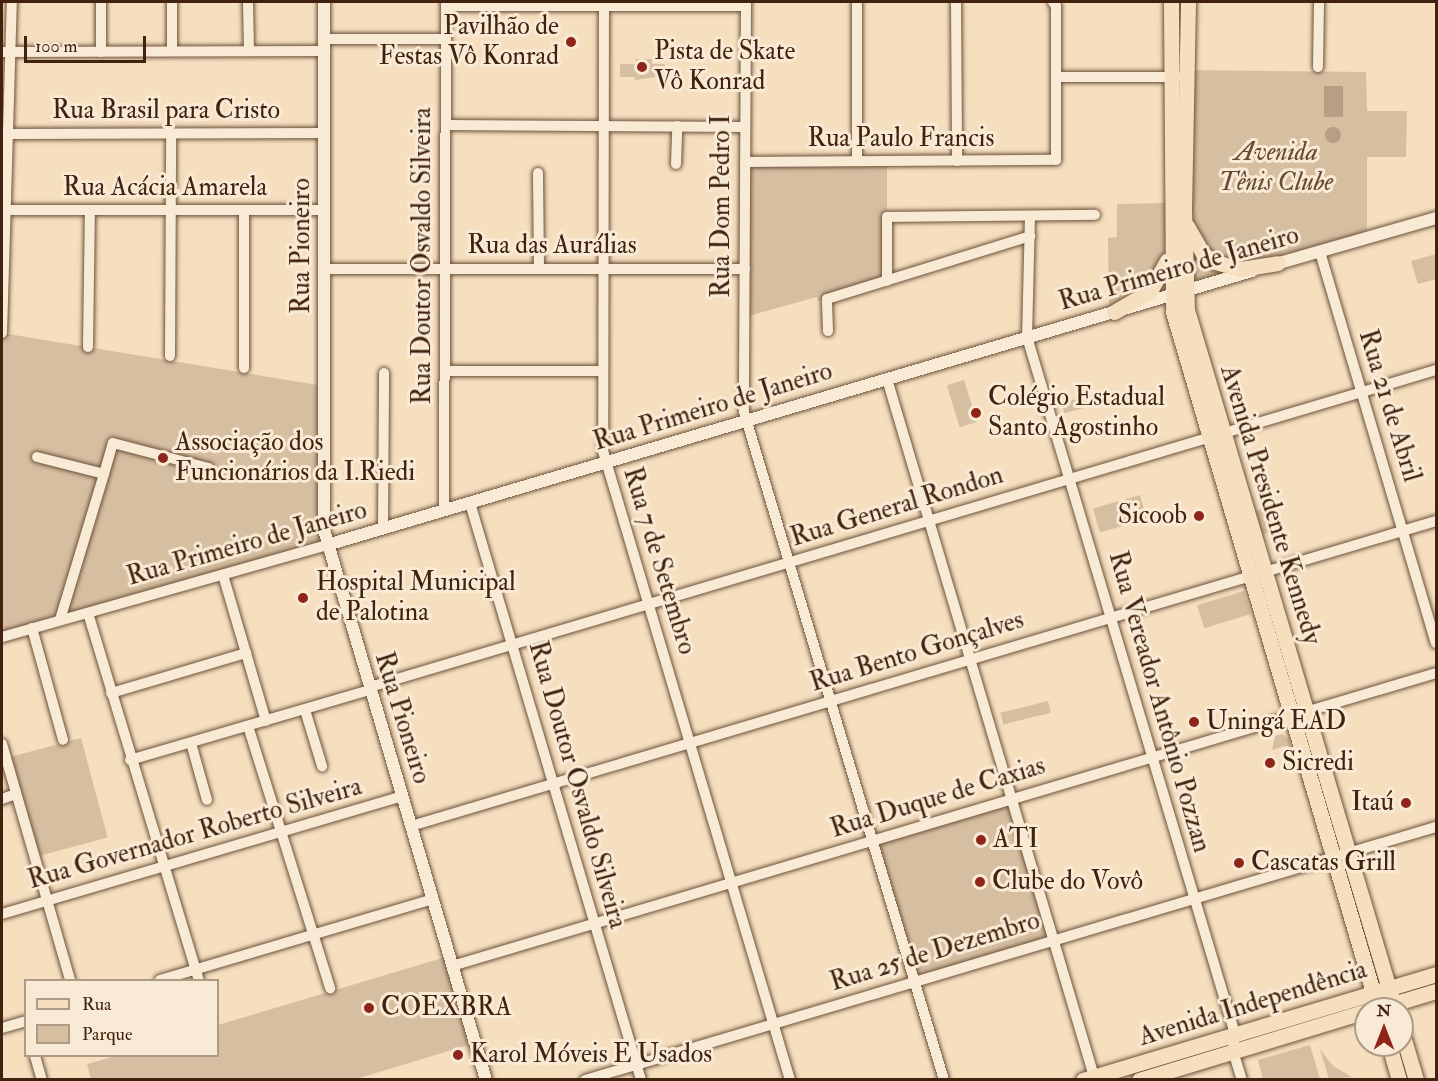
<!DOCTYPE html>
<meta charset="utf-8">
<style>
body{margin:0}
#map{position:relative;width:1438px;height:1081px;overflow:hidden;background:#f5dfbf;font-family:"IM FELL Double Pica",serif}
div>[style]{position:absolute}
.green>*{inset:0;background:#d6bfa1;transform-origin:0 0}
.water>*{inset:0;background:#b79f83;transform-origin:0 0}
.round{border-radius:50%}
.roads{filter:drop-shadow(0 0 2px #6d513a) drop-shadow(0 0 2px #6d513a)}
.minor>*{height:10px;margin:-5px;padding:0 5px;transform-origin:5px;border-radius:5px;background:#f8ead5}
.tertiary>*{height:12px;margin:-6px;padding:0 6px;transform-origin:6px;border-radius:6px;background:#f8ead5}
.primary>*{height:15px;margin:-7.5px;padding:0 7.5px;transform-origin:7.5px;border-radius:7.5px;background:#f5dfbf}
.dots>*{width:16px;height:16px;translate:-50% -50%;box-sizing:border-box;border:3px solid #f8ead5;border-radius:50%}
span{translate:-50% -50%;white-space:nowrap;text-align:center;line-height:1.15;-webkit-text-stroke:6px #f8ead5;paint-order:stroke}
.poi-label{font-size:26px;color:#40220e}
.right{translate:-100% -50%;text-align:right}
.left{translate:0 -50%;text-align:left}
.street-label{font-size:26px;color:#40220e}
.park-label{font-size:26px;color:#664933;font-style:italic}
.frame{position:absolute;inset:0;border:3px solid #40220e;pointer-events:none}
.legend{position:absolute;left:24px;top:979px;width:195px;height:78px;box-sizing:border-box;background:#f8ead5;border:2px solid #ae9a85;margin:0;padding:8px 10px;list-style:none;font-size:18px;color:#40220e}
.legend li{display:flex;align-items:center;gap:12px;height:30px}
.legend b{width:30px;border:2px solid #ae9a85}
.north{position:absolute;left:1354px;top:997px;width:60px;height:60px;box-sizing:border-box;background:#f8ead5;border:2px solid #ae9a85;border-radius:50%;rotate:0deg;font-size:16px;font-weight:700;line-height:24px;text-align:center;color:#40220e}
.north::after{content:'';display:block;margin:auto;width:21px;height:27px;background:#8f2418;clip-path:polygon(50% 0,100% 100%,50% 72%,0 100%)}
.scale{position:absolute;left:24px;top:36px;width:122px;height:27px;box-sizing:border-box;border:3px solid #40220e;border-top:0;padding-left:8px;font-size:18px;line-height:21px;white-space:nowrap;color:#40220e;-webkit-text-stroke:4px #f8ead5;paint-order:stroke}
</style>
<div id="map">
<div class="green">
<div style="clip-path:polygon(636px 59px,652px 59px,652px 64px,665px 64px,663px 76px,635px 80px,635px 77px,620px 77px,620px 64px,636px 64px)"></div>
<div style="clip-path:polygon(1187px 70px,1366px 72px,1367px 111px,1407px 111px,1406px 157px,1367px 157px,1367px 238px,1278px 263px,1215px 262px,1188px 227px)"></div>
<div style="clip-path:polygon(887px 161px,887px 281px,827px 299px,818px 301px,817px 297px,748px 316px,745px 162px)"></div>
<div style="clip-path:polygon(2px 175px,8px 175px,2px 333px,324px 386px,327px 545px,2px 637px)"></div>
<div style="clip-path:polygon(1168px 203px,1164px 260px,1154px 281px,1109px 310px,1108px 238px,1117px 237px,1117px 204px)"></div>
<div style="clip-path:polygon(1187px 234px,1239px 272px,1187px 288px)"></div>
<div style="clip-path:polygon(1436px 254px,1436px 279px,1418px 284px,1411px 261px)"></div>
<div style="left:964px;top:380px;width:44px;height:18px;rotate:73deg"></div>
<div style="left:1109px;top:390px;width:11px;height:49px;rotate:75deg"></div>
<div style="left:1140px;top:495px;width:25px;height:49px;rotate:74deg"></div>
<div style="left:1271px;top:506px;width:25px;height:16px;rotate:74deg"></div>
<div style="left:1244px;top:591px;width:24px;height:49px;rotate:73deg"></div>
<div style="left:1048px;top:701px;width:12px;height:49px;rotate:76deg"></div>
<div style="clip-path:polygon(1282px 734px,1289px 739px,1292px 751px,1284px 746px,1272px 750px,1275px 736px)"></div>
<div style="left:81px;top:738px;width:103px;height:77px;rotate:75deg"></div>
<div style="left:1012px;top:800px;width:146px;height:145px;rotate:73deg"></div>
<div style="clip-path:polygon(449px 956px,475px 1043px,356px 1079px,91px 1079px,87px 1064px,116px 1056px,218px 1056px,218px 1025px)"></div>
<div style="clip-path:polygon(1310px 1045px,1320px 1079px,1263px 1079px,1258px 1060px)"></div>
<div style="clip-path:polygon(1320px 1049px,1333px 1066px,1352px 1077px,1329px 1079px)"></div>
</div>
<div class="water">
<div style="left:1324px;top:86px;width:19px;height:31px"></div>
<div class="round" style="left:1325px;top:127px;width:16px;height:16px"></div>
</div>
<div class="roads">
<div class="minor">
<div style="left:101px;top:2px;width:50px;rotate:90deg"></div>
<div style="left:248px;top:2px;width:49px;rotate:88.8deg"></div>
<div style="left:604px;top:2px;width:449px;rotate:90.1deg"></div>
<div style="left:603px;top:451px;width:656px;rotate:73.44deg"></div>
<div style="left:746px;top:2px;width:410px;rotate:90.3deg"></div>
<div style="left:744px;top:412px;width:697px;rotate:73.33deg"></div>
<div style="left:956px;top:2px;width:159px;rotate:89.6deg"></div>
<div style="left:446px;top:6px;width:300px"></div>
<div style="left:324px;top:39px;width:122px"></div>
<div style="left:172px;top:51px;width:49px;rotate:-90deg"></div>
<div style="left:2px;top:52px;width:322px;rotate:-0.2deg"></div>
<div style="left:1318px;top:67px;width:65px;rotate:-89.1deg"></div>
<div style="left:1057px;top:77px;width:120px"></div>
<div style="left:446px;top:125px;width:299px;rotate:0.4deg"></div>
<div style="left:9px;top:134px;width:315px;rotate:-0.2deg"></div>
<div style="left:857px;top:161px;width:159px;rotate:-90deg"></div>
<div style="left:745px;top:162px;width:311px;rotate:-0.4deg"></div>
<div style="left:1056px;top:160px;width:154px;rotate:-90deg"></div>
<div style="left:1056px;top:6px;width:5px;rotate:-127deg"></div>
<div style="left:676px;top:164px;width:38px;rotate:-88deg"></div>
<div style="left:538px;top:173px;width:96px;rotate:89.4deg"></div>
<div style="left:7px;top:210px;width:317px"></div>
<div style="left:244px;top:210px;width:158px;rotate:90deg"></div>
<div style="left:1030px;top:216px;width:121px;rotate:91.4deg"></div>
<div style="left:1027px;top:337px;width:727px;rotate:73.38deg"></div>
<div style="left:1235px;top:1034px;width:17px;rotate:97deg"></div>
<div style="left:1233px;top:1051px;width:30px;rotate:73deg"></div>
<div style="left:1320px;top:252px;width:408px;rotate:73.5deg"></div>
<div style="left:324px;top:269px;width:421px"></div>
<div style="left:887px;top:281px;width:64px;rotate:-90deg"></div>
<div style="left:887px;top:217px;width:208px;rotate:-0.6deg"></div>
<div style="left:828px;top:331px;width:32px;rotate:-92deg"></div>
<div style="left:827px;top:299px;width:213px;rotate:-17.2deg"></div>
<div style="left:2px;top:333px;width:331px;rotate:-88.3deg"></div>
<div style="left:88px;top:347px;width:137px;rotate:-89.2deg"></div>
<div style="left:170px;top:356px;width:223px;rotate:-89.7deg"></div>
<div style="left:445px;top:371px;width:158px"></div>
<div style="left:887px;top:379px;width:731px;rotate:73.47deg"></div>
<div style="left:37px;top:457px;width:69px;rotate:14.2deg"></div>
<div style="left:104px;top:474px;width:152px;rotate:106.8deg"></div>
<div style="left:104px;top:474px;width:32px;rotate:-74deg"></div>
<div style="left:113px;top:443px;width:99px;rotate:14.6deg"></div>
<div style="left:470px;top:503px;width:602px;rotate:73.49deg"></div>
<div style="left:444px;top:510px;width:508px;rotate:-89.77deg"></div>
<div style="left:383px;top:528px;width:155px;rotate:-89.6deg"></div>
<div style="left:223px;top:575px;width:152px;rotate:73.6deg"></div>
<div style="left:88px;top:613px;width:383px;rotate:73.2deg"></div>
<div style="left:32px;top:628px;width:116px;rotate:74.5deg"></div>
<div style="left:2px;top:637px;width:338px;rotate:-15.8deg"></div>
<div style="left:370px;top:687px;width:1112px;rotate:-16.56deg"></div>
<div style="left:111px;top:693px;width:141px;rotate:-16.5deg"></div>
<div style="left:305px;top:710px;width:59px;rotate:73.1deg"></div>
<div style="left:248px;top:726px;width:275px;rotate:72.6deg"></div>
<div style="left:191px;top:743px;width:59px;rotate:74.3deg"></div>
<div style="left:2px;top:744px;width:246px;rotate:73.9deg"></div>
<div style="left:130px;top:760px;width:250px;rotate:-16.3deg"></div>
<div style="left:2px;top:799px;width:15px;rotate:-20deg"></div>
<div style="left:411px;top:826px;width:1069px;rotate:-16.57deg"></div>
<div style="left:2px;top:914px;width:417px;rotate:-16.4deg"></div>
<div style="left:452px;top:966px;width:1027px;rotate:-16.58deg"></div>
<div style="left:160px;top:980px;width:285px;rotate:-16.5deg"></div>
<div style="left:2px;top:1028px;width:25px;rotate:-16deg"></div>
<div style="left:35px;top:1056px;width:25px;rotate:74deg"></div>
<div style="left:585px;top:1080px;width:888px;rotate:-16.56deg"></div>
</div>
<div class="tertiary">
<div style="left:324px;top:2px;width:528px;rotate:90deg"></div>
<div style="left:324px;top:530px;width:573px;rotate:73.59deg"></div>
<div style="left:1272px;top:265px;width:171px;rotate:-16deg"></div>
<div style="left:327px;top:545px;width:965px;rotate:-16.5deg"></div>
</div>
<div class="primary">
<div style="left:1171px;top:2px;width:310px;rotate:89.6deg"></div>
<div style="left:1173px;top:312px;width:727px;rotate:73.61deg"></div>
<div style="left:1188px;top:2px;width:207px;rotate:91.1deg"></div>
<div style="left:1184px;top:209px;width:101px;rotate:88.3deg"></div>
<div style="left:1187px;top:310px;width:729px;rotate:73.43deg"></div>
<div style="left:1187px;top:226px;width:32px;rotate:60deg"></div>
<div style="left:1203px;top:254px;width:14px;rotate:34deg"></div>
<div style="left:1215px;top:262px;width:27px;rotate:15deg"></div>
<div style="left:1241px;top:269px;width:37px;rotate:-9deg"></div>
<div style="left:1114px;top:312px;width:42px;rotate:-30.3deg"></div>
<div style="left:1150px;top:291px;width:35px;rotate:-61deg"></div>
<div style="left:1386px;top:1006px;width:52px;rotate:-16.7deg"></div>
<div style="left:1402px;top:1033px;width:49px;rotate:73.4deg"></div>
<div style="left:1389px;top:1045px;width:36px;rotate:74deg"></div>
<div style="left:1083px;top:1080px;width:369px;rotate:-16.7deg"></div>
<div style="left:1139px;top:1080px;width:237px;rotate:-16.9deg"></div>
</div>
</div>
<div class="dots">
<div style="left:571px;top:42px;background:#8f2418"></div>
<div style="left:642px;top:67px;background:#8f2418"></div>
<div style="left:976px;top:413px;background:#8f2418"></div>
<div style="left:163px;top:458px;background:#8f2418"></div>
<div style="left:1199px;top:516px;background:#8f2418"></div>
<div style="left:303px;top:598px;background:#8f2418"></div>
<div style="left:1194px;top:722px;background:#8f2418"></div>
<div style="left:1270px;top:763px;background:#8f2418"></div>
<div style="left:1406px;top:803px;background:#8f2418"></div>
<div style="left:981px;top:840px;background:#8f2418"></div>
<div style="left:1239px;top:863px;background:#8f2418"></div>
<div style="left:980px;top:882px;background:#8f2418"></div>
<div style="left:369px;top:1008px;background:#8f2418"></div>
<div style="left:458px;top:1055px;background:#8f2418"></div>
</div>
<div class="poi-label">
<span class="right" style="left:559px;top:42px">Pavilhão de<br>Festas Vô Konrad</span>
<span class="left" style="left:654px;top:67px">Pista de Skate<br>Vô Konrad</span>
<span class="left" style="left:988px;top:413px">Colégio Estadual<br>Santo Agostinho</span>
<span class="left" style="left:175px;top:458px">Associação dos<br>Funcionários da I.Riedi</span>
<span class="right" style="left:1187px;top:516px">Sicoob</span>
<span class="left" style="left:316px;top:598px">Hospital Municipal<br>de Palotina</span>
<span class="left" style="left:1206px;top:722px">Uningá EAD</span>
<span class="left" style="left:1282px;top:763px">Sicredi</span>
<span class="right" style="left:1394px;top:803px">Itaú</span>
<span class="left" style="left:993px;top:840px">ATI</span>
<span class="left" style="left:1251px;top:863px">Cascatas Grill</span>
<span class="left" style="left:992px;top:882px">Clube do Vovô</span>
<span class="left" style="left:381px;top:1008px">COEXBRA</span>
<span class="left" style="left:470px;top:1055px">Karol Móveis E Usados</span>
</div>
<div class="street-label">
<span style="left:166px;top:111px">Rua Brasil para Cristo</span>
<span style="left:901px;top:139px">Rua Paulo Francis</span>
<span style="left:165px;top:188px">Rua Acácia Amarela</span>
<span style="left:722px;top:206px;rotate:-90deg">Rua Dom Pedro I</span>
<span style="left:302px;top:246px;rotate:-90deg">Rua Pioneiro</span>
<span style="left:552px;top:246px">Rua das Aurálias</span>
<span style="left:423px;top:256px;rotate:-90deg">Rua Doutor Osvaldo Silveira</span>
<span style="left:1179px;top:269px;rotate:-16deg">Rua Primeiro de Janeiro</span>
<span style="left:1389px;top:406px;rotate:73deg">Rua 21 de Abril</span>
<span style="left:713px;top:407px;rotate:-17deg">Rua Primeiro de Janeiro</span>
<span style="left:1270px;top:505px;rotate:73deg">Avenida Presidente Kennedy</span>
<span style="left:897px;top:507px;rotate:-17deg">Rua General Rondon</span>
<span style="left:247px;top:544px;rotate:-16deg">Rua Primeiro de Janeiro</span>
<span style="left:659px;top:561px;rotate:73deg">Rua 7 de Setembro</span>
<span style="left:917px;top:652px;rotate:-17deg">Rua Bento Gonçalves</span>
<span style="left:1159px;top:702px;rotate:74deg">Rua Vereador Antônio Pozzan</span>
<span style="left:402px;top:718px;rotate:73deg">Rua Pioneiro</span>
<span style="left:577px;top:785px;rotate:74deg">Rua Doutor Osvaldo Silveira</span>
<span style="left:938px;top:798px;rotate:-17deg">Rua Duque de Caxias</span>
<span style="left:195px;top:834px;rotate:-16deg">Rua Governador Roberto Silveira</span>
<span style="left:935px;top:952px;rotate:-17deg">Rua 25 de Dezembro</span>
<span style="left:1253px;top:1004px;rotate:-17deg">Avenida Independência</span>
</div>
<div class="park-label">
<span style="left:1276px;top:168px">Avenida<br>Tênis Clube</span>
</div>
<div class="frame"></div>
<ul class="legend">
<li><b style="height:8px;background:#f5dfbf"></b>Rua</li>
<li><b style="height:16px;background:#d6bfa1"></b>Parque</li>
</ul>
<div class="north">N</div>
<div class="scale">100 m</div>
</div>
